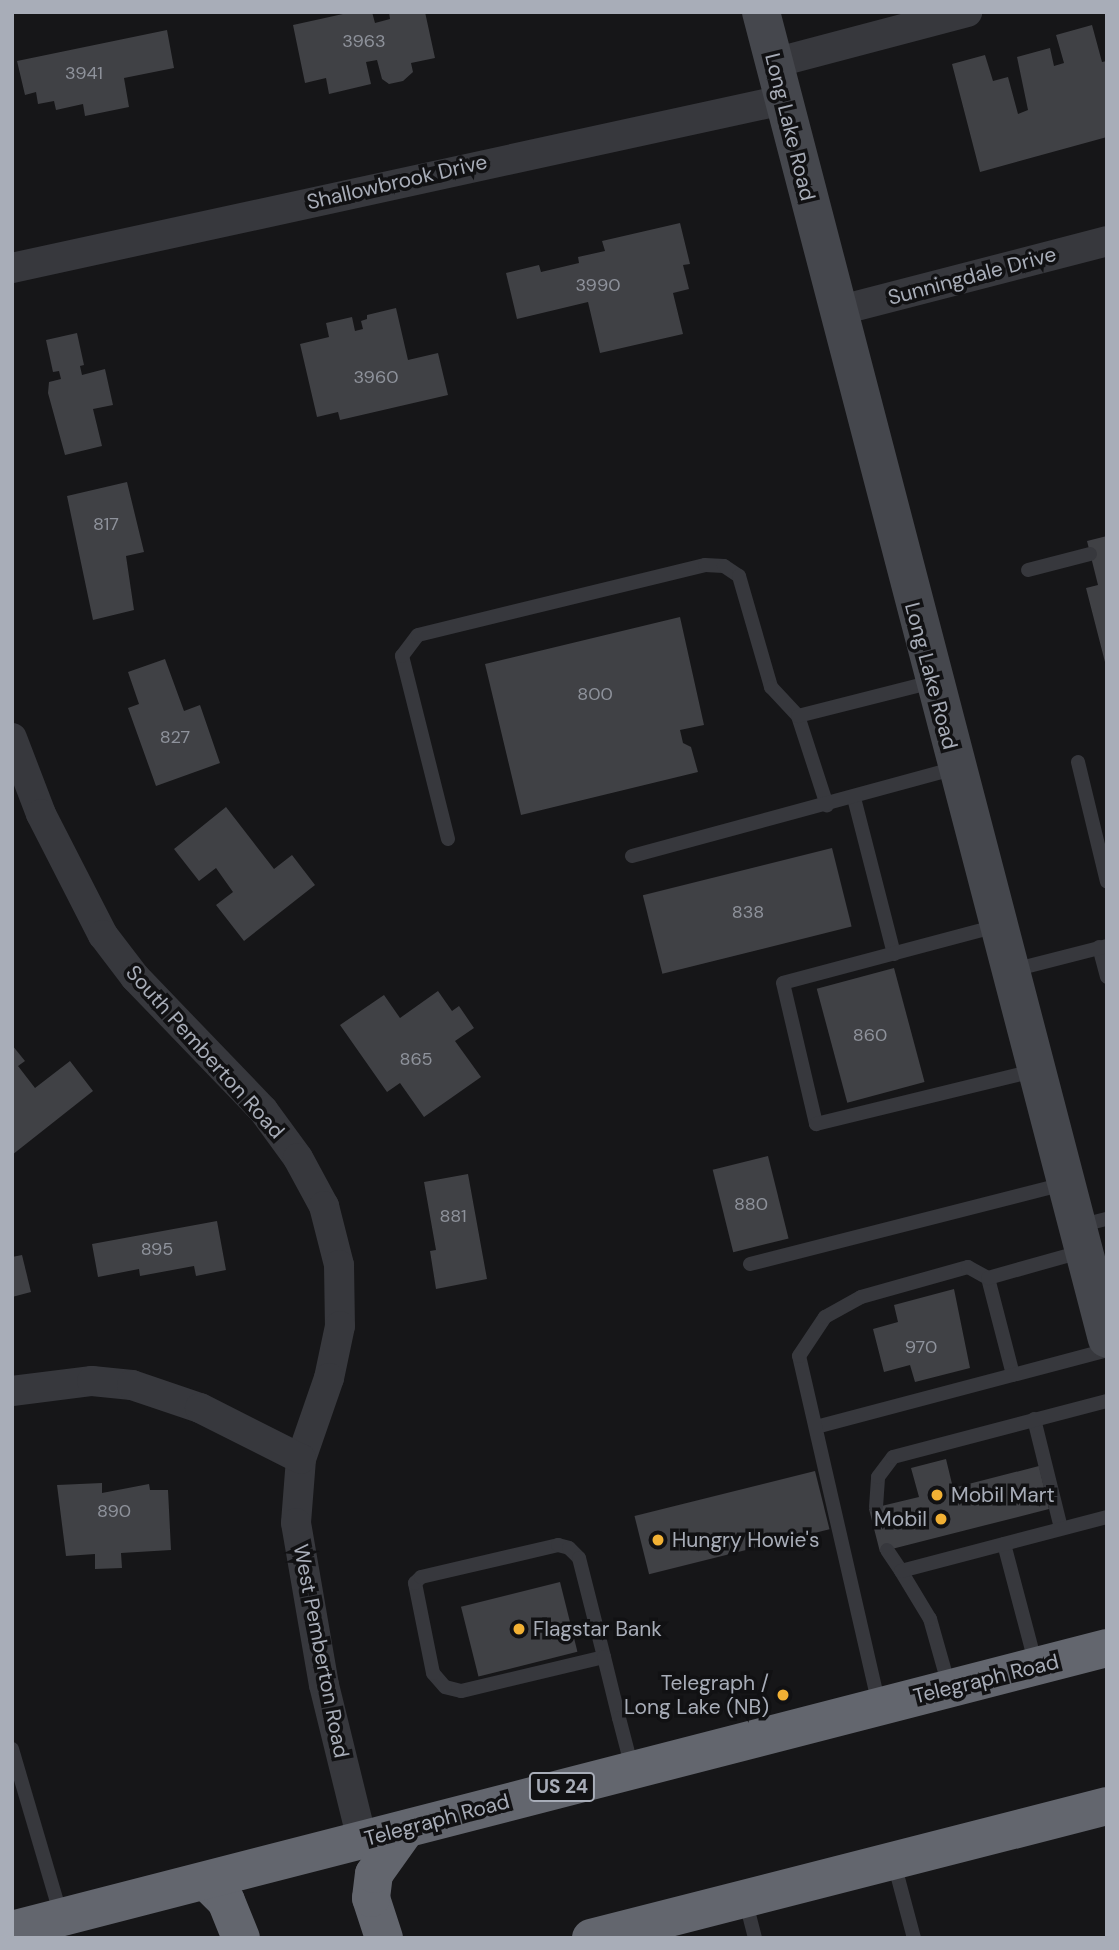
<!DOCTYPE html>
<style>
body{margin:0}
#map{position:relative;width:1119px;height:1950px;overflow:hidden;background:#161618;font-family:"DM Sans",sans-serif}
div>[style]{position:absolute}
.building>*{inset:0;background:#404145;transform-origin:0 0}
.lane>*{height:14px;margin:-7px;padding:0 7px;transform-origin:7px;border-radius:7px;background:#37383d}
.street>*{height:30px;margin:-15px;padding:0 15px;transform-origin:15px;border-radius:15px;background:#37383d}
.secondary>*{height:38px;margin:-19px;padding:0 19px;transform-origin:19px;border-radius:19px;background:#45474d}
.highway>*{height:38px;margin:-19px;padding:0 19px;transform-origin:19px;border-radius:19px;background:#63666e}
.dots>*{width:19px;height:19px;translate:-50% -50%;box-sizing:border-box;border:4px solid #111113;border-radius:50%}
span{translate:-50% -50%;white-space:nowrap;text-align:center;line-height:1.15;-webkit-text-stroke:7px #111113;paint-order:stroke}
.number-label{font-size:18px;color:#8e929b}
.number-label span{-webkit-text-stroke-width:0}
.shield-label span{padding:2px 5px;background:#111113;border:2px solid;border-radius:5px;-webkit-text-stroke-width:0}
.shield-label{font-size:19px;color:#a8adb8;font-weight:700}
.street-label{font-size:21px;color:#a8adb8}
.poi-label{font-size:21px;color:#a8adb8}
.left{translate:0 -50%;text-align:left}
.right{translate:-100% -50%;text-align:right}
.frame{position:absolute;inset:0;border:14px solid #a8adb8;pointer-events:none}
</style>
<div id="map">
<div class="building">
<div style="clip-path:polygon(352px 12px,372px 12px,375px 23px,390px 19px,389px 12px,425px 12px,435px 58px,411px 63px,413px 72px,403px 81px,389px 84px,382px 79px,377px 60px,366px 62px,371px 84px,329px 94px,326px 78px,305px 83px,293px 25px)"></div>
<div style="clip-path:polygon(1092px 25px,1102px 62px,1107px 61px,1107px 137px,980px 172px,952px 64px,985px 55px,993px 81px,1008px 77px,1018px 114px,1028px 110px,1017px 57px,1050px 48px,1054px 66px,1064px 63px,1056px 35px)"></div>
<div style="clip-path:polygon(167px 30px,174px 68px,124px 78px,129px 107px,85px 116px,83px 104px,56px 110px,54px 101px,38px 104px,36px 92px,25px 95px,17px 61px)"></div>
<div style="clip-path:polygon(680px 223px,690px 264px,683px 265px,689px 289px,673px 293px,683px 334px,600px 353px,588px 302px,517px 319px,506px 273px,539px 265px,541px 272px,579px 263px,578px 257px,605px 251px,602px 241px)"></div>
<div style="clip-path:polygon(396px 308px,408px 360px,438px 353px,448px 395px,340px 420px,338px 412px,317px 417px,300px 344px,329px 337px,326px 323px,352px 317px,355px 331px,363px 329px,361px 321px,367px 319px,367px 315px)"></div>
<div style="clip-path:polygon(77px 333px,84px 365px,80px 366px,82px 375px,105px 369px,113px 405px,93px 409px,102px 446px,65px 455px,48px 393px,49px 382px,61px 379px,59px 371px,53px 372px,46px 340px)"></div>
<div style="clip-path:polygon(127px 482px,144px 552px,126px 556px,134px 610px,93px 620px,67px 496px)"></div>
<div style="clip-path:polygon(1107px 536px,1107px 666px,1106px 666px,1086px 588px,1098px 585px,1087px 541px)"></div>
<div style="clip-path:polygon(680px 617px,704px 725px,680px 730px,683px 743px,691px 747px,698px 772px,521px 815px,485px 664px)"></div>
<div style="clip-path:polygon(165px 659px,184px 711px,200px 705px,220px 763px,156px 786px,128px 708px,139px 704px,128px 672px)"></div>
<div style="clip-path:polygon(226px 807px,274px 869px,292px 855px,315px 885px,244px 941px,216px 905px,233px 892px,216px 868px,199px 881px,174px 849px)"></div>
<div style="left:832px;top:848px;width:81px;height:195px;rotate:76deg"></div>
<div style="left:894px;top:968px;width:118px;height:80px;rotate:75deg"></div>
<div style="clip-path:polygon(438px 991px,452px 1011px,459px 1006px,474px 1028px,455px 1041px,481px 1077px,424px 1117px,400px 1083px,387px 1092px,340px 1025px,384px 995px,400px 1018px)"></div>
<div style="clip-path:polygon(12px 1045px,25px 1061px,18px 1066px,35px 1088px,70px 1061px,93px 1091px,12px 1155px)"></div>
<div style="left:768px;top:1156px;width:85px;height:57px;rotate:76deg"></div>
<div style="clip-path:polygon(468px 1174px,487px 1279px,436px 1289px,430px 1251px,436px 1250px,424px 1182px)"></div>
<div style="clip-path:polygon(217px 1221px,226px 1270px,196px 1276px,194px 1266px,140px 1276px,139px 1269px,98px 1277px,92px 1244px)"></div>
<div style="clip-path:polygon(22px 1255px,31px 1292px,12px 1297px,12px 1257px)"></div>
<div style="clip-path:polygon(954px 1289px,970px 1368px,915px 1382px,910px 1365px,884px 1372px,873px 1329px,898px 1322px,894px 1305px)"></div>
<div style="clip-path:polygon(946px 1459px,953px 1488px,1039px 1466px,1049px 1509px,880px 1552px,869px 1509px,919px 1497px,911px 1468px)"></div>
<div style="left:815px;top:1471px;width:60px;height:186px;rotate:76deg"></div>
<div style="clip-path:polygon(102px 1483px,102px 1493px,149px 1484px,150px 1490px,168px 1490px,171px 1550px,121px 1553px,122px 1568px,95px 1569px,95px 1554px,66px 1556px,57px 1485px)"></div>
<div style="left:560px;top:1582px;width:72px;height:102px;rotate:76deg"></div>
</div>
<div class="lane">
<div style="left:1028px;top:570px;width:64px;rotate:-14.5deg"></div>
<div style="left:798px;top:716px;width:94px;rotate:72deg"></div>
<div style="left:1078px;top:762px;width:123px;rotate:76.4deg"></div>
<div style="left:854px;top:798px;width:161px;rotate:75.6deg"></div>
<div style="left:448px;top:839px;width:189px;rotate:-104.1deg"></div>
<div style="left:402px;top:656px;width:26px;rotate:-53deg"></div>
<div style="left:418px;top:635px;width:295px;rotate:-13.7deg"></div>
<div style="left:705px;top:565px;width:19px;rotate:3deg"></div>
<div style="left:724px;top:566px;width:18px;rotate:34deg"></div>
<div style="left:739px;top:576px;width:116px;rotate:73.9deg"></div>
<div style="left:771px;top:687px;width:40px;rotate:47deg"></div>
<div style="left:798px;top:716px;width:138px;rotate:-14.2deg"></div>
<div style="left:632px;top:856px;width:336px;rotate:-15.2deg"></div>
<div style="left:997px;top:926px;width:221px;rotate:165.1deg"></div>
<div style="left:783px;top:983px;width:145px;rotate:76.8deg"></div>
<div style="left:816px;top:1124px;width:224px;rotate:-13.7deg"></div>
<div style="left:1099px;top:947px;width:31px;rotate:75deg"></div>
<div style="left:1013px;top:970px;width:97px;rotate:-14.3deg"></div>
<div style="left:1078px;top:1226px;width:30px;rotate:-14deg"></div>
<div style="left:750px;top:1264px;width:324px;rotate:-14.3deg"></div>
<div style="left:988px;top:1278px;width:100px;rotate:75.5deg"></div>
<div style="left:1034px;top:1419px;width:112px;rotate:76.1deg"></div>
<div style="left:816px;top:1427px;width:301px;rotate:-14.8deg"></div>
<div style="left:876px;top:1507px;width:30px;rotate:-86deg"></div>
<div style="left:878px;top:1477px;width:25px;rotate:-53deg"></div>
<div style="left:893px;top:1457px;width:221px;rotate:-14.7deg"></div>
<div style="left:1004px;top:1544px;width:125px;rotate:75.2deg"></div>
<div style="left:887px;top:1550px;width:25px;rotate:56deg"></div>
<div style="left:604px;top:1657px;width:147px;rotate:166.6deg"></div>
<div style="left:461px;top:1691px;width:16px;rotate:-166deg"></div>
<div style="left:445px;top:1687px;width:18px;rotate:-131deg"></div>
<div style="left:433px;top:1673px;width:92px;rotate:-101.3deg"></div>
<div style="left:415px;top:1583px;width:8px;rotate:-45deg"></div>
<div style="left:421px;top:1577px;width:141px;rotate:-13.1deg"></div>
<div style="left:558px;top:1545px;width:11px;rotate:15deg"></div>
<div style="left:569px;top:1548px;width:14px;rotate:45deg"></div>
<div style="left:579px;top:1558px;width:102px;rotate:75.8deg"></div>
<div style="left:604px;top:1657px;width:63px;rotate:76.2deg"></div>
<div style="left:619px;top:1718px;width:52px;rotate:75.4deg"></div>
<div style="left:949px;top:1686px;width:70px;rotate:-105.8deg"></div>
<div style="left:930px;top:1619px;width:56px;rotate:-121.1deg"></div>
<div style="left:901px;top:1571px;width:213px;rotate:-14.7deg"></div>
<div style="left:879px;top:1705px;width:358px;rotate:-102.9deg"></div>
<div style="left:799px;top:1356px;width:47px;rotate:-56.3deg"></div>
<div style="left:825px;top:1317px;width:41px;rotate:-29.1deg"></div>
<div style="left:861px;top:1297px;width:111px;rotate:-15.7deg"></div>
<div style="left:968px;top:1267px;width:23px;rotate:29deg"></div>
<div style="left:988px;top:1278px;width:100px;rotate:-15.7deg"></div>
<div style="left:12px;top:1749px;width:173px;rotate:73.6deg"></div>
<div style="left:894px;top:1863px;width:78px;rotate:75.1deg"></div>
<div style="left:745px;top:1899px;width:40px;rotate:75.6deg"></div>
</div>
<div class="street">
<div style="left:774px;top:63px;width:200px;rotate:-14.8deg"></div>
<div style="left:12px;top:268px;width:789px;rotate:-12.29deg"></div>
<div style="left:837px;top:311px;width:279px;rotate:-14.5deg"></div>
<div style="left:12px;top:738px;width:81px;rotate:69.1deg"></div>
<div style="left:41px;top:814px;width:136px;rotate:62.9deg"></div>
<div style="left:103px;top:935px;width:53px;rotate:52.7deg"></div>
<div style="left:135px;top:977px;width:185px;rotate:46.1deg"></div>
<div style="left:263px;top:1110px;width:59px;rotate:53.9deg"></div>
<div style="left:298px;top:1158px;width:55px;rotate:61.6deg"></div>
<div style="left:324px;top:1206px;width:61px;rotate:75.7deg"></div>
<div style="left:339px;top:1265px;width:61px;rotate:89.1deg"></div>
<div style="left:340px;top:1326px;width:53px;rotate:101.9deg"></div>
<div style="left:329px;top:1378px;width:86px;rotate:109.1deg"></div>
<div style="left:301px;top:1459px;width:64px;rotate:94.5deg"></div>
<div style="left:296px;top:1523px;width:164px;rotate:80.2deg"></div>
<div style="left:324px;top:1685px;width:160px;rotate:76.2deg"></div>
<div style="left:12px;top:1391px;width:81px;rotate:-7.1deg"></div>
<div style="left:92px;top:1381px;width:40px;rotate:5.7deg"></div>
<div style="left:132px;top:1385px;width:72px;rotate:18.7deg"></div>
<div style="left:200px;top:1408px;width:113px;rotate:26.8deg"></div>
</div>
<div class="secondary">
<div style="left:761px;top:12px;width:1371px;rotate:75.39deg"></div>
</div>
<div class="highway">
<div style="left:206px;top:1881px;width:28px;rotate:45deg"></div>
<div style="left:226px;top:1901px;width:40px;rotate:68deg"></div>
<div style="left:12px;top:1930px;width:1131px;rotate:-14.44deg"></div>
<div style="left:384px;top:1938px;width:42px;rotate:-108deg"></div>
<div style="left:371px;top:1898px;width:24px;rotate:-83deg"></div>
<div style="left:374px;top:1874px;width:55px;rotate:-54.6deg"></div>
<div style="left:591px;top:1938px;width:533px;rotate:-14.35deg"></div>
</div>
<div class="dots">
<div style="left:937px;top:1495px;background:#f2b134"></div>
<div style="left:941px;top:1519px;background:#f2b134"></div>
<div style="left:658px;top:1540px;background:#f2b134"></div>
<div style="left:519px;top:1629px;background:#f2b134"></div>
<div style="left:783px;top:1695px;background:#f2b134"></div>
</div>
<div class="number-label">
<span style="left:364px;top:41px">3963</span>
<span style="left:84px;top:73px">3941</span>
<span style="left:598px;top:285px">3990</span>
<span style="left:376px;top:377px">3960</span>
<span style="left:106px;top:524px">817</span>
<span style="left:595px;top:694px">800</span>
<span style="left:175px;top:737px">827</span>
<span style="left:748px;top:912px">838</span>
<span style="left:870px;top:1035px">860</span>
<span style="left:416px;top:1059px">865</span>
<span style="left:751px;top:1204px">880</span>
<span style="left:453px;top:1216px">881</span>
<span style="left:157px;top:1249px">895</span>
<span style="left:921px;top:1347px">970</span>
<span style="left:114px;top:1511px">890</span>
</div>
<div class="shield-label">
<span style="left:562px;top:1787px">US 24</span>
</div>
<div class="street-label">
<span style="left:790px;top:127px;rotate:76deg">Long Lake Road</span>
<span style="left:397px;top:182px;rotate:-13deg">Shallowbrook Drive</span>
<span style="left:972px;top:276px;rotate:-15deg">Sunningdale Drive</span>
<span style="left:931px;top:676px;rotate:75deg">Long Lake Road</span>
<span style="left:205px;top:1052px;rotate:48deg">South Pemberton Road</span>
<span style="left:321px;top:1651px;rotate:79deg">West Pemberton Road</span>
<span style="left:986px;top:1679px;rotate:-14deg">Telegraph Road</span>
<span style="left:437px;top:1820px;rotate:-15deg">Telegraph Road</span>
</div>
<div class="poi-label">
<span class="left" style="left:951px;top:1495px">Mobil Mart</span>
<span class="right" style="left:927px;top:1519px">Mobil</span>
<span class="left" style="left:672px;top:1540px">Hungry Howie's</span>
<span class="left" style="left:533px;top:1629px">Flagstar Bank</span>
<span class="right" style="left:769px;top:1695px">Telegraph /<br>Long Lake (NB)</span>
</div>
<div class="frame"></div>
</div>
